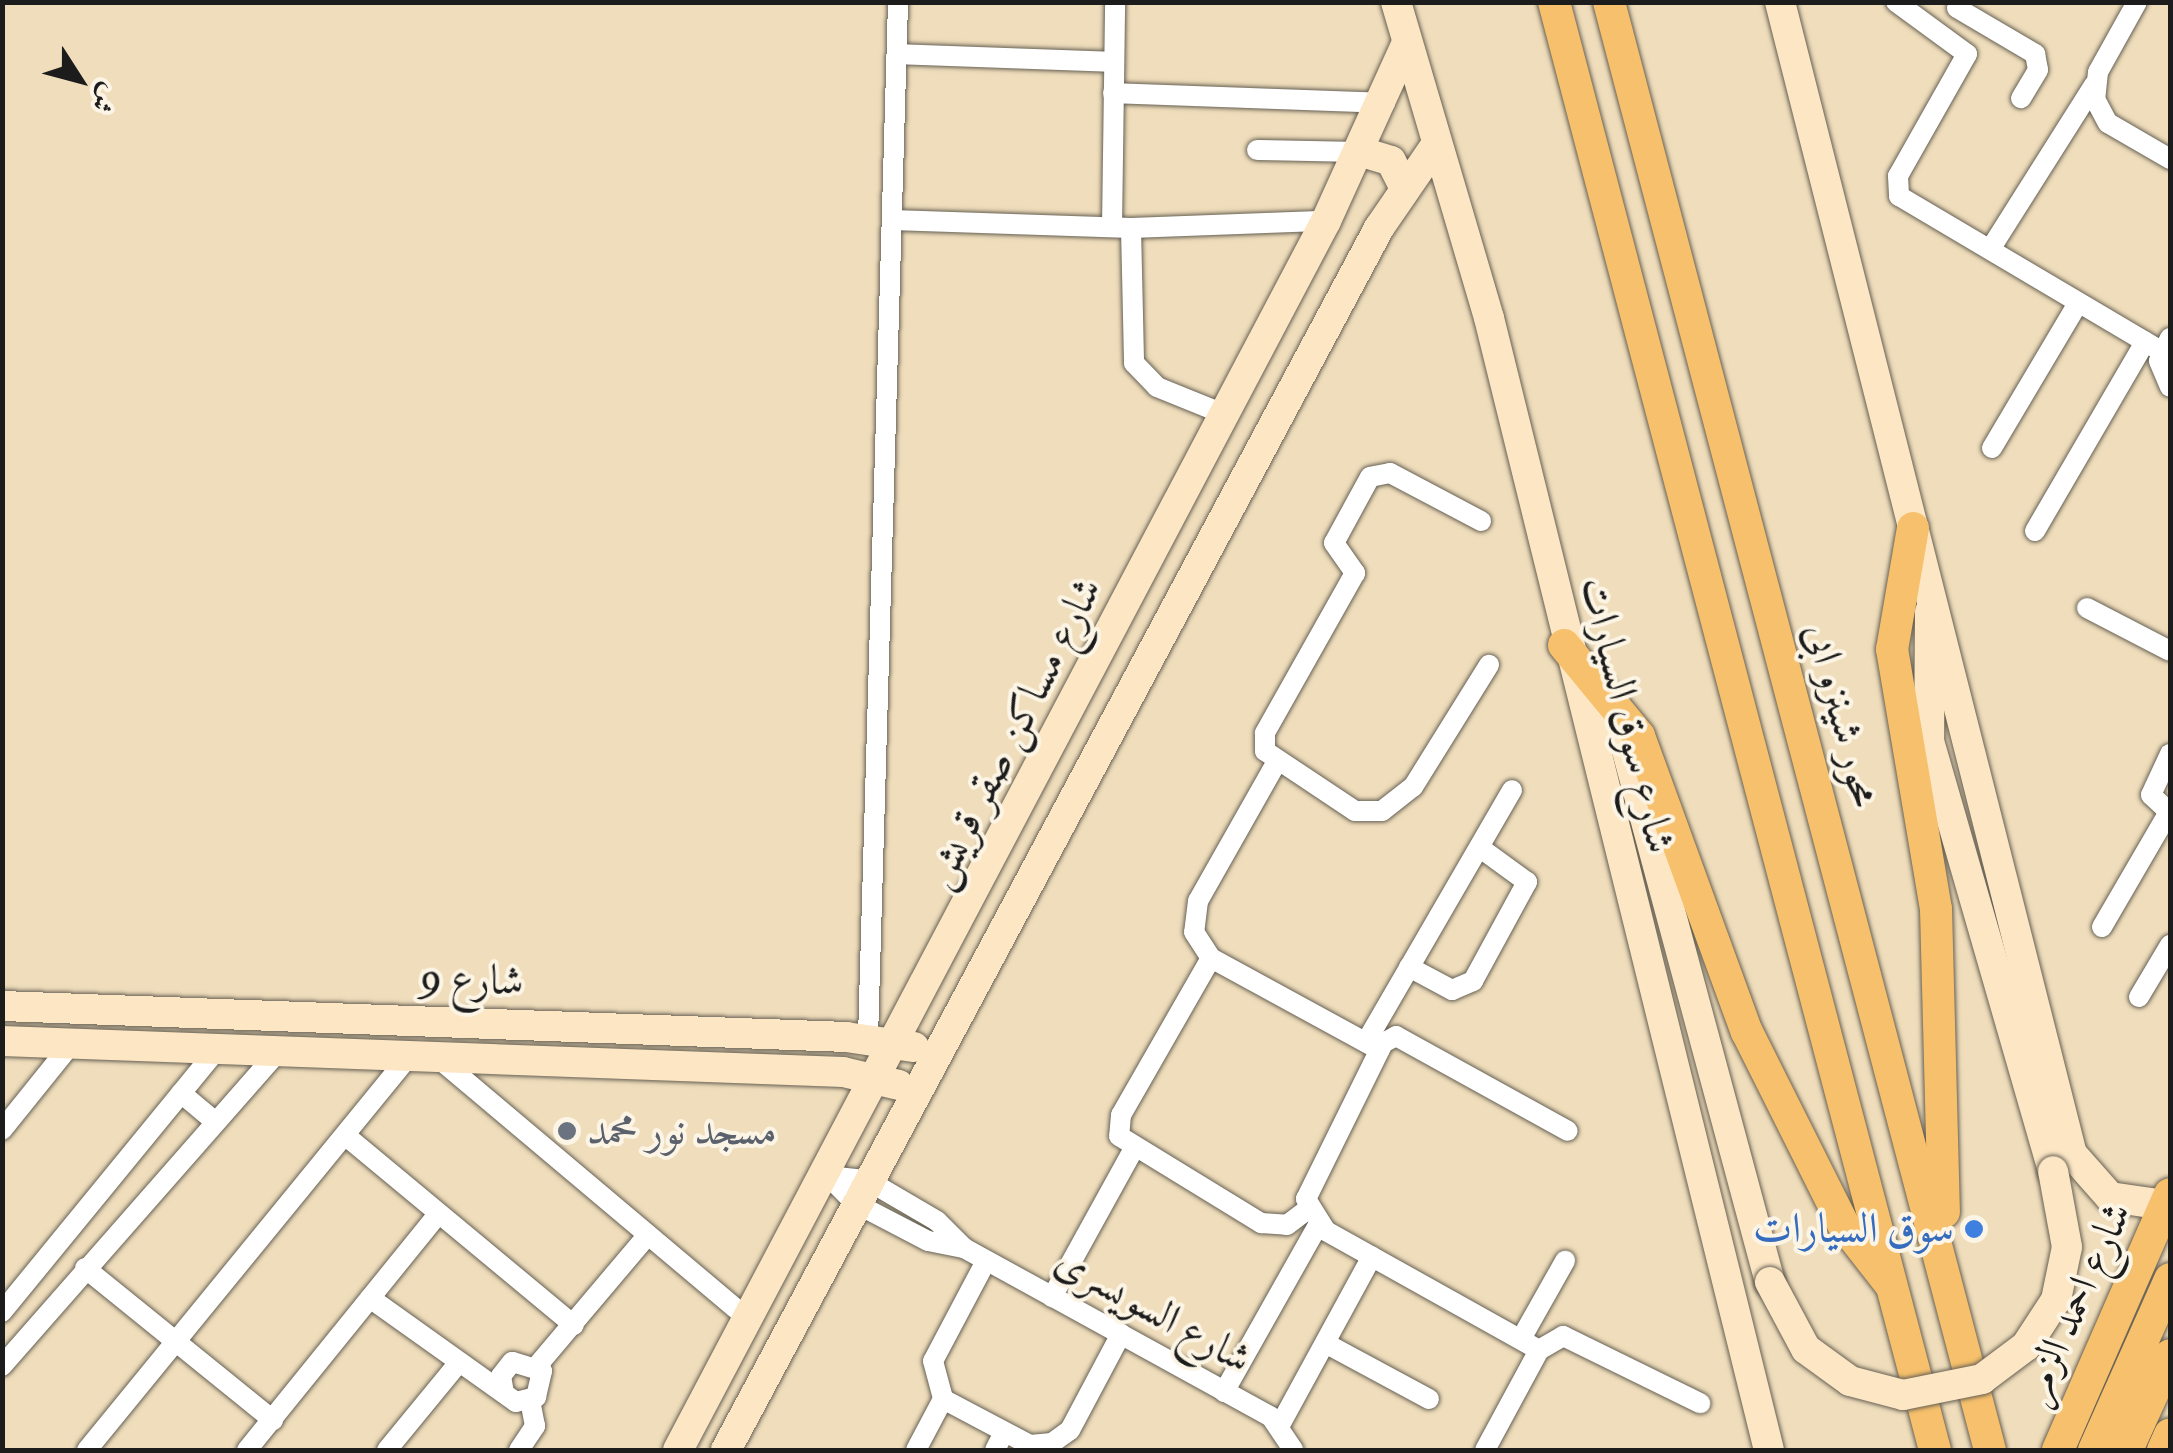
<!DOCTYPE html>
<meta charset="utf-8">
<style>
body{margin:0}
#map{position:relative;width:2173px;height:1453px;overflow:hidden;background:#efddbb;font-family:"IM FELL Double Pica",Amiri,serif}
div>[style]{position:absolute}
.roads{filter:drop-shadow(0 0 2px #666054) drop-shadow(0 0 2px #666054)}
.street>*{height:20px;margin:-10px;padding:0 10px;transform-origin:10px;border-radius:10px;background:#fff}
.secondary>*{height:30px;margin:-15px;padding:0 15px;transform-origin:15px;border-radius:15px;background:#fce6c4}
.primary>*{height:32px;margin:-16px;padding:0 16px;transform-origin:16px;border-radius:16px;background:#f7c06c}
.bridges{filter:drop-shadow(0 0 2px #666054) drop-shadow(0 0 2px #666054)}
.secondary-bridge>*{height:30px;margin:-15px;padding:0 15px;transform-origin:15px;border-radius:15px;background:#fce6c4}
.dots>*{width:28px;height:28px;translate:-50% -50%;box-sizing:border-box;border:5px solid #fcf5e5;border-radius:50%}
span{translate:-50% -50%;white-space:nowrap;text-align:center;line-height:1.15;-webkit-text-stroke:8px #fcf5e5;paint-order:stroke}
.street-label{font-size:42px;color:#1c1c1c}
.worship-label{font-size:42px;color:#5b616d}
.left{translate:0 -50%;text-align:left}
.shop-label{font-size:42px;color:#366cbe}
.right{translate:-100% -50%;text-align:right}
.frame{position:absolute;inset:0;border:5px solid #1c1c1c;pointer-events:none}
.north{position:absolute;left:30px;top:30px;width:100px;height:100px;-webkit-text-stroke:8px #fcf5e5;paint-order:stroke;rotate:126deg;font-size:28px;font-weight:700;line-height:40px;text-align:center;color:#1c1c1c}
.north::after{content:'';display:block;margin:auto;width:35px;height:45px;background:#1c1c1c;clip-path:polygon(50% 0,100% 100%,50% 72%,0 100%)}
</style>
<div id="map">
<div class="roads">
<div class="street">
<div style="left:1896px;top:2px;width:88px;rotate:36.2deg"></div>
<div style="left:1967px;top:54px;width:140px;rotate:119.5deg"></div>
<div style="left:1898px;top:176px;width:20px;rotate:87deg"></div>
<div style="left:1899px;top:196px;width:307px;rotate:30.6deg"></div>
<div style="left:2137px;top:2px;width:80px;rotate:119.1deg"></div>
<div style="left:2098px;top:72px;width:27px;rotate:96deg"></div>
<div style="left:2095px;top:99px;width:27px;rotate:62deg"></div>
<div style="left:2108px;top:123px;width:72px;rotate:30.1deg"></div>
<div style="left:1957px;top:8px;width:91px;rotate:30.5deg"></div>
<div style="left:2035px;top:54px;width:16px;rotate:79deg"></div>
<div style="left:2038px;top:70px;width:33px;rotate:121deg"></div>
<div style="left:897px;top:54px;width:217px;rotate:2.1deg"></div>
<div style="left:1113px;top:93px;width:272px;rotate:2.1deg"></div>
<div style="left:1257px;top:150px;width:105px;rotate:1.1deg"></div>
<div style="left:892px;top:220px;width:239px;rotate:1.9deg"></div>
<div style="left:1131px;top:228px;width:195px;rotate:-2.1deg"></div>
<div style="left:1112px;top:227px;width:225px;rotate:-89.2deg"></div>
<div style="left:1131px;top:228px;width:135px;rotate:88.7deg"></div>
<div style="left:1134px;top:363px;width:33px;rotate:46deg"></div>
<div style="left:1157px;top:387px;width:74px;rotate:22.1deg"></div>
<div style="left:1991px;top:248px;width:193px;rotate:-57.7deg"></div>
<div style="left:2170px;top:338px;width:25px;rotate:116deg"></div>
<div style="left:2159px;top:361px;width:28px;rotate:67deg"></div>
<div style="left:1992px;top:448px;width:169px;rotate:-59.3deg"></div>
<div style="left:1481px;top:521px;width:103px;rotate:-152.2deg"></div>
<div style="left:1390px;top:473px;width:20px;rotate:169deg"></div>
<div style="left:1370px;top:477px;width:75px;rotate:118.6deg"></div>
<div style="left:1334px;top:543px;width:37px;rotate:55deg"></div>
<div style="left:1355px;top:573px;width:184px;rotate:119.4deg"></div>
<div style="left:1265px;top:733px;width:18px;rotate:90deg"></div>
<div style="left:1265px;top:751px;width:108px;rotate:33.7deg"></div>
<div style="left:1355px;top:811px;width:27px"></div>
<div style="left:1382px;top:811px;width:39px;rotate:-38deg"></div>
<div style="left:1413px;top:787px;width:144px;rotate:-58.1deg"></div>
<div style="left:2035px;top:531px;width:219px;rotate:-59.8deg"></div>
<div style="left:2087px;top:608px;width:93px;rotate:27.4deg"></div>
<div style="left:2170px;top:754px;width:45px;rotate:114.9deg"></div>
<div style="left:2151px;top:795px;width:26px;rotate:43deg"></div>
<div style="left:1275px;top:765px;width:156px;rotate:119.5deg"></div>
<div style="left:1198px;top:901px;width:31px;rotate:97deg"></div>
<div style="left:1194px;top:932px;width:31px;rotate:57deg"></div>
<div style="left:1211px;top:958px;width:192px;rotate:28.6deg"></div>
<div style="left:2102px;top:927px;width:133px;rotate:-59.8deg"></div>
<div style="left:1211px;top:958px;width:181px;rotate:119.8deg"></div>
<div style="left:1121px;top:1115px;width:21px;rotate:95deg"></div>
<div style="left:1119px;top:1136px;width:167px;rotate:31.5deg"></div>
<div style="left:1261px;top:1223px;width:26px;rotate:4deg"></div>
<div style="left:1287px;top:1225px;width:26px;rotate:-37deg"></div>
<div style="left:1409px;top:967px;width:49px;rotate:28.1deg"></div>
<div style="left:1452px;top:990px;width:23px;rotate:-23deg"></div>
<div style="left:1473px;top:981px;width:113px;rotate:-61.4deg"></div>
<div style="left:1527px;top:882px;width:59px;rotate:-143.9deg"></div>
<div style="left:2139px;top:997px;width:61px;rotate:-59.2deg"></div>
<div style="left:868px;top:1038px;width:1036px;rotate:-88.34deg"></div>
<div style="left:1366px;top:1042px;width:291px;rotate:-59.9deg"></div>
<div style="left:437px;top:1057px;width:407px;rotate:40.1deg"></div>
<div style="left:181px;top:1093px;width:40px;rotate:40deg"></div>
<div style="left:2px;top:1130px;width:112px;rotate:-51.2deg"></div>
<div style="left:346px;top:1136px;width:296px;rotate:39.7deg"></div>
<div style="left:828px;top:1176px;width:39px;rotate:6deg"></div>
<div style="left:867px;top:1180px;width:81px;rotate:30.4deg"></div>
<div style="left:937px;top:1221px;width:38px;rotate:45deg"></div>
<div style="left:964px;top:1248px;width:350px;rotate:28.8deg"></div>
<div style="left:1271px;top:1417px;width:40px;rotate:56deg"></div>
<div style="left:828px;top:1176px;width:38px;rotate:45deg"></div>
<div style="left:855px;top:1203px;width:82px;rotate:27.5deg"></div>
<div style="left:928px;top:1241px;width:37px;rotate:11deg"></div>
<div style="left:986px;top:1261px;width:113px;rotate:117.9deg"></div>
<div style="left:933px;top:1361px;width:39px;rotate:75deg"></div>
<div style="left:943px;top:1399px;width:98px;rotate:27.9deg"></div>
<div style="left:1030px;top:1445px;width:22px;rotate:-5deg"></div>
<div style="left:1052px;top:1443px;width:22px;rotate:-36deg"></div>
<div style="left:1070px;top:1430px;width:109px;rotate:-62deg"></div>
<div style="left:85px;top:1268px;width:242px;rotate:39deg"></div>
<div style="left:1052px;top:1297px;width:166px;rotate:-61.1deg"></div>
<div style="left:370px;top:1298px;width:179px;rotate:35.5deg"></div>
<div style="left:516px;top:1402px;width:21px;rotate:-14deg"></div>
<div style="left:536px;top:1397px;width:27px;rotate:-77deg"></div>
<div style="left:542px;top:1371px;width:31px;rotate:-163deg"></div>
<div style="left:512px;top:1362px;width:18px;rotate:128deg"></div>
<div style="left:501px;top:1376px;width:17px;rotate:80deg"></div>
<div style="left:2px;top:1312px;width:340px;rotate:-50.7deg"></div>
<div style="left:1521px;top:1339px;width:90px;rotate:-60.6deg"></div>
<div style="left:1325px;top:1343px;width:118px;rotate:28.3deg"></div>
<div style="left:1539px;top:1350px;width:244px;rotate:-150.8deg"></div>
<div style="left:1326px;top:1231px;width:38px;rotate:-122deg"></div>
<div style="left:1306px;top:1199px;width:174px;rotate:-63.7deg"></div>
<div style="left:1383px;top:1043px;width:15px;rotate:-28deg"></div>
<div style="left:1396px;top:1036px;width:196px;rotate:28.9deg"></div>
<div style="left:2px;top:1366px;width:418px;rotate:-48.7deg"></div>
<div style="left:537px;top:1366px;width:167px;rotate:-49.8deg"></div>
<div style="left:1224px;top:1392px;width:192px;rotate:-60.6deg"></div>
<div style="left:1280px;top:1425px;width:192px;rotate:-61.4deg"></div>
<div style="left:87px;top:1450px;width:509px;rotate:-50.74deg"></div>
<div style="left:247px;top:1450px;width:304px;rotate:-51deg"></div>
<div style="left:387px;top:1450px;width:109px;rotate:-50.6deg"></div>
<div style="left:519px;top:1450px;width:29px;rotate:-56deg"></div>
<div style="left:535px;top:1426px;width:25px;rotate:-101deg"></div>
<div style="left:916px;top:1450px;width:58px;rotate:-62.1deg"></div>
<div style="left:995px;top:1450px;width:20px;rotate:-63deg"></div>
<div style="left:1485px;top:1450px;width:114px;rotate:-61.6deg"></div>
<div style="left:1539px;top:1350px;width:28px;rotate:-30deg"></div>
<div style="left:1563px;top:1336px;width:153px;rotate:26.1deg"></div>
</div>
<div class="secondary">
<div style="left:1396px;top:2px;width:329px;rotate:73.6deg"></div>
<div style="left:1489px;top:318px;width:1166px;rotate:76.11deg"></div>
<div style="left:1780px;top:2px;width:1188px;rotate:75.78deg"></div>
<div style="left:2072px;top:1154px;width:57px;rotate:48.5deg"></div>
<div style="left:2110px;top:1197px;width:56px;rotate:8.3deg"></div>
<div style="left:1362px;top:152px;width:30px;rotate:17deg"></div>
<div style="left:1391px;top:161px;width:29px;rotate:63deg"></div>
<div style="left:1930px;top:612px;width:129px;rotate:90.4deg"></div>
<div style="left:1929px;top:741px;width:448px;rotate:73.9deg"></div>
<div style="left:1606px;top:708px;width:44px;rotate:62.9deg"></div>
<div style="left:1626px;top:747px;width:554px;rotate:74.94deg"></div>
<div style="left:2px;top:1006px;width:845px;rotate:2.1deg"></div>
<div style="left:846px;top:1037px;width:69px;rotate:8.4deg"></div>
<div style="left:2px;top:1041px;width:842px;rotate:2.11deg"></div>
<div style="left:843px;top:1072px;width:57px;rotate:13.1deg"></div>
<div style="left:678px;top:1450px;width:1389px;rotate:-62.2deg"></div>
<div style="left:1326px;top:221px;width:193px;rotate:-65.6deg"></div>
<div style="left:726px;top:1450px;width:1386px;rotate:-61.88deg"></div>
<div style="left:1379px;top:228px;width:96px;rotate:-55.6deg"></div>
</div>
<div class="primary">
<div style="left:1554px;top:2px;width:1497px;rotate:75.26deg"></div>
<div style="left:1609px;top:2px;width:1497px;rotate:75.26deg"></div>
<div style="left:1913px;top:528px;width:123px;rotate:99.8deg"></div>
<div style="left:1892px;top:649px;width:264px;rotate:80.4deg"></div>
<div style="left:1936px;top:909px;width:303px;rotate:88.5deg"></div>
<div style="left:1564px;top:645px;width:118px;rotate:50.5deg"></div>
<div style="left:1639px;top:736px;width:315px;rotate:70deg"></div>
<div style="left:1747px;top:1032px;width:215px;rotate:63.4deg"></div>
<div style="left:1843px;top:1224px;width:76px;rotate:51.9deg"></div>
<div style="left:2058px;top:1450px;width:279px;rotate:-66.4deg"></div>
<div style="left:2094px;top:1450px;width:187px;rotate:-66deg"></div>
<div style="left:2127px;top:1450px;width:104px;rotate:-65.6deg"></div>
<div style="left:2163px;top:1450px;width:17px;rotate:-66deg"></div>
</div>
</div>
<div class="bridges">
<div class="secondary-bridge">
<div style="left:1770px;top:1282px;width:76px;rotate:61.8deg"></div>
<div style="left:1806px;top:1349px;width:54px;rotate:36deg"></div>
<div style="left:1850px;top:1381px;width:55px;rotate:14.8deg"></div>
<div style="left:1903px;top:1395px;width:81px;rotate:-11.4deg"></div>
<div style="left:1982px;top:1379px;width:55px;rotate:-36.9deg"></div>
<div style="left:2026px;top:1346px;width:55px;rotate:-56.9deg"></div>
<div style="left:2056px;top:1300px;width:54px;rotate:-78.3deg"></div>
<div style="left:2067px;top:1247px;width:77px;rotate:-100.4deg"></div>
</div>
</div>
<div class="dots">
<div style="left:567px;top:1131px;background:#6b7280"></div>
<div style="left:1974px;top:1229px;background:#3f7fe0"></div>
</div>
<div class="street-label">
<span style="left:1627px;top:715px;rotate:76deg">شارع سوق السيارات</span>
<span style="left:1842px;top:715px;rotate:75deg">محور شينزو ابى</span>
<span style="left:1013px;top:733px;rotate:-63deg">شارع مساكن صقر قريش</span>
<span style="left:472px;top:980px;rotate:2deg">شارع 9</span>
<span style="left:2076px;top:1303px;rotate:-66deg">شارع احمد الزمر</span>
<span style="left:1153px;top:1310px;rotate:29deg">شارع السويسرى</span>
</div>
<div class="worship-label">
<span class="left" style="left:587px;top:1131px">مسجد نور محمد</span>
</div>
<div class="shop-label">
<span class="right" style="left:1954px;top:1229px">سوق السيارات</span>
</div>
<div class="frame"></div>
<div class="north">ش</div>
</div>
